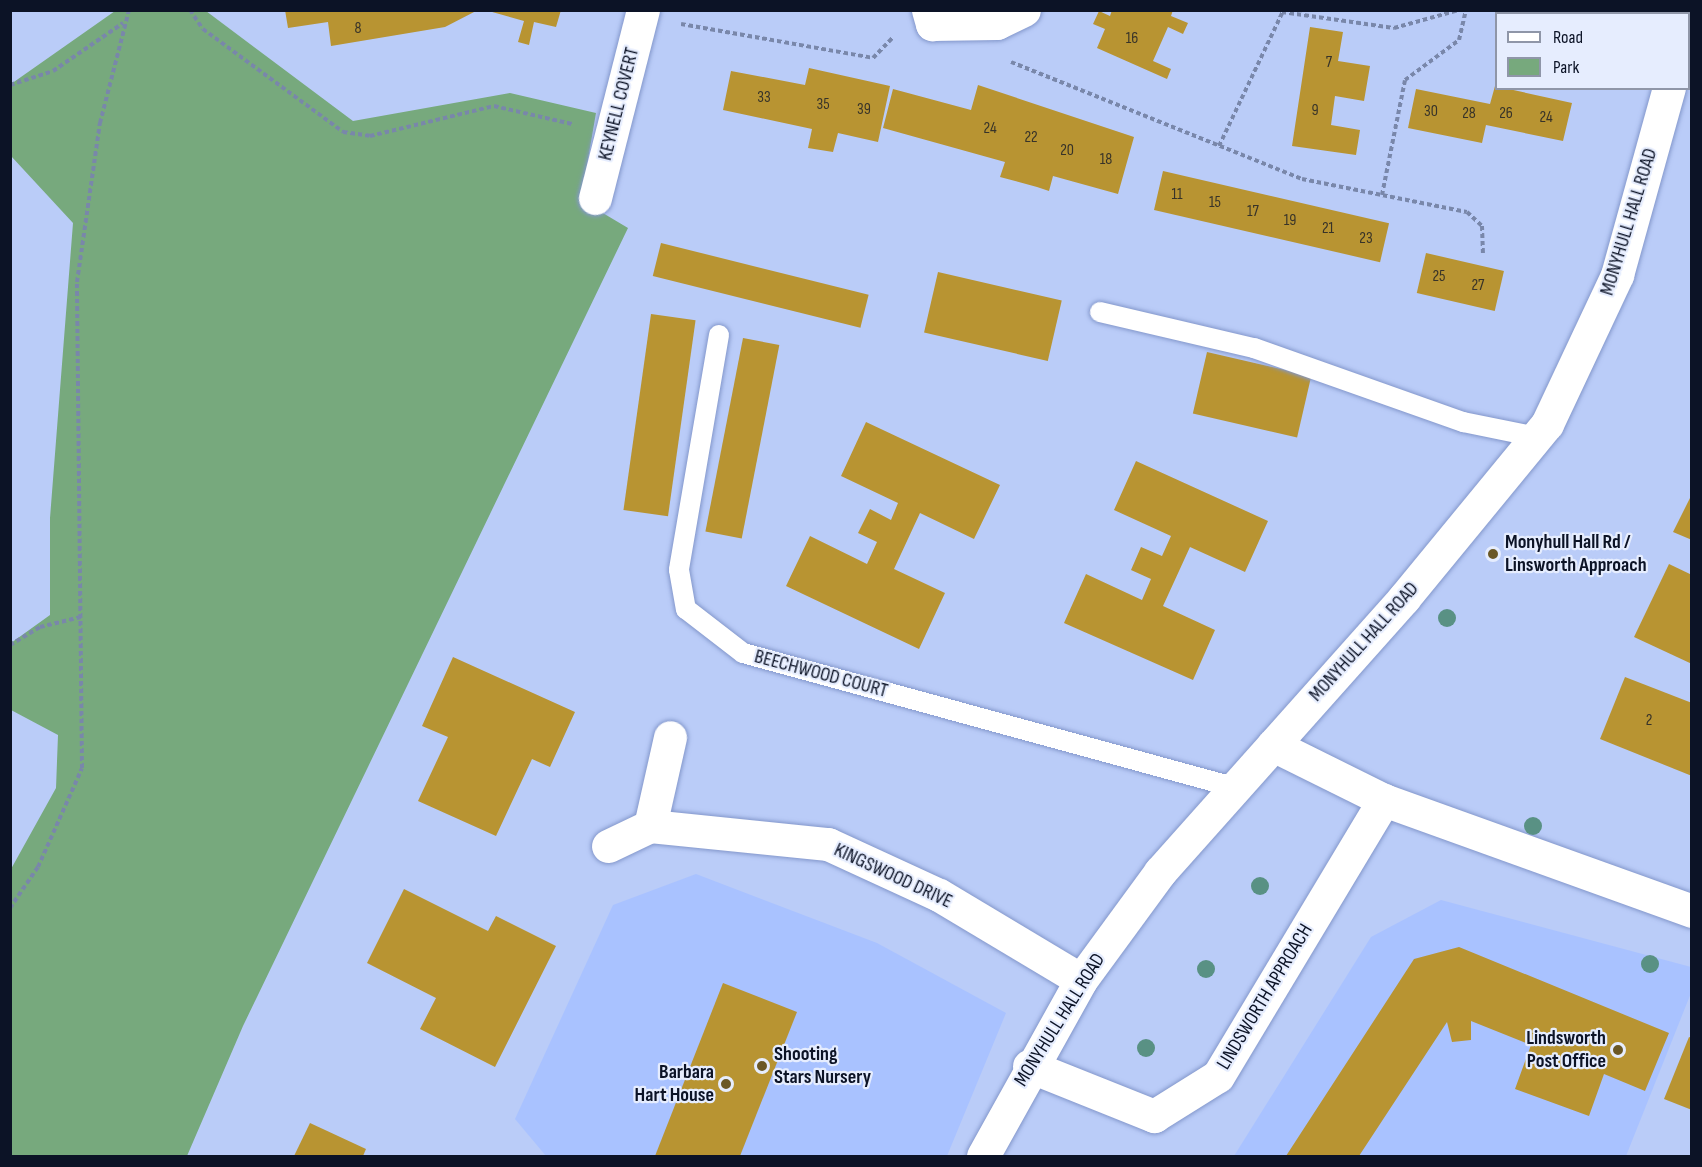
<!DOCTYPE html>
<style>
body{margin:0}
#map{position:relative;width:1702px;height:1167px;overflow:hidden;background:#baccf8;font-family:"Sofia Sans Condensed",sans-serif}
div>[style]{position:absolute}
.built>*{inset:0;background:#a9c2ff}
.green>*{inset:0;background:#77a97d}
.building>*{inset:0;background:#b89432;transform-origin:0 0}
.path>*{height:4px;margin-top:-2px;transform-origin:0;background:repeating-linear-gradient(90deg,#7987aa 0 4.5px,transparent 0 7.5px)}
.roads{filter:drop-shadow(0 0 2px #8397cb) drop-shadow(0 0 2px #8397cb)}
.service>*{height:20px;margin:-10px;padding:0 10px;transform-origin:10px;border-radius:10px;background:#fff}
.minor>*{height:33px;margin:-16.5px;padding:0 16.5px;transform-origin:16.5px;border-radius:16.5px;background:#fff}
.tertiary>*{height:33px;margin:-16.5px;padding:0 16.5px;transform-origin:16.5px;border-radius:16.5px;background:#fff}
.trees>*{width:18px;height:18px;margin:-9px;border-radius:50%;background:#599184}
.dots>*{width:16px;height:16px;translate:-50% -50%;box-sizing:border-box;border:3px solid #e6edfe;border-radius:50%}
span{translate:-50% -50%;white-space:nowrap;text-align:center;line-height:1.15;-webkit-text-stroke:4.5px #e6edfe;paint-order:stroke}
.number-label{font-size:16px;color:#373329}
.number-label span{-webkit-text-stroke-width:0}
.street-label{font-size:20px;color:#0c1326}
.poi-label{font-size:20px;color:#0c1326;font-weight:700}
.left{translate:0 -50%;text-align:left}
.right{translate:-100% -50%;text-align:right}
.frame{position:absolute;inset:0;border:12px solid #0c1326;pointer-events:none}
.legend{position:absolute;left:1495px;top:12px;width:195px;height:78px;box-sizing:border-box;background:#e6edfe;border:2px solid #8f96a8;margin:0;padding:8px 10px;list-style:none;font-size:18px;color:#0c1326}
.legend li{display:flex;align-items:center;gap:12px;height:30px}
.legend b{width:30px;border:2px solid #8f96a8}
</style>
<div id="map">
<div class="built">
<div style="clip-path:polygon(696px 874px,877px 943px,1006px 1013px,947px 1156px,546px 1156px,515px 1119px,613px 905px)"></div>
<div style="clip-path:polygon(1441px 900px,1691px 967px,1691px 993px,1626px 1156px,1234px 1156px,1371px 937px)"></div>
</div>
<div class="green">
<div style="clip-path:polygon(115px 11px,206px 11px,353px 121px,510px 93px,596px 113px,581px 200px,628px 228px,243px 1026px,187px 1156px,11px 1156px,11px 869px,56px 788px,58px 735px,11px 710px,11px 643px,50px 615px,50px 518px,73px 223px,11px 156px,11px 84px)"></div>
</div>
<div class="building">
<div style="clip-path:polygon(285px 10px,476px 10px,476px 11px,445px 27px,331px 46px,328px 22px,288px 28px)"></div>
<div style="clip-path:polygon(485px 10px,561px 10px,556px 27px,534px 22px,529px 45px,518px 42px,524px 21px)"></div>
<div style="clip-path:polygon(1112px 10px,1173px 10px,1171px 16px,1188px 23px,1183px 34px,1168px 27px,1153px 61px,1171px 69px,1167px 79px,1097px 48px,1105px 29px,1093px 24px,1099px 11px,1110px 16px)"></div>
<div style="clip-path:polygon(1310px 27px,1343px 32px,1338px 61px,1370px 66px,1364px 101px,1335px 96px,1331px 125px,1360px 130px,1356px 155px,1292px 146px)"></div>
<div style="clip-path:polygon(809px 68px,890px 86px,878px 142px,838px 133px,833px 152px,808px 148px,812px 129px,723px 110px,731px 71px,805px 85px)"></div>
<div style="clip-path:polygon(978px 85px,1134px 137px,1118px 194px,1053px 176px,1049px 191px,1037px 187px,1000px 177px,1005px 162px,883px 128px,893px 89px,971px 110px)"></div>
<div style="clip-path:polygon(1495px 86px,1572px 103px,1563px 141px,1486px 125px,1482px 143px,1408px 128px,1416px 89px,1490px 104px)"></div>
<div style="left:1163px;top:171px;width:232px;height:40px;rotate:13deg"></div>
<div style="left:661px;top:243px;width:214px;height:34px;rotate:14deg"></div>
<div style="left:1426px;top:253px;width:80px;height:41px;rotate:13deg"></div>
<div style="left:938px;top:272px;width:127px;height:62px;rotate:13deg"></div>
<div style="left:651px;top:314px;width:45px;height:198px;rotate:8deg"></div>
<div style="left:743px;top:338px;width:37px;height:197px;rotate:11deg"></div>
<div style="left:1207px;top:352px;width:107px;height:63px;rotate:13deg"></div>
<div style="clip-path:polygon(866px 422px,1000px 485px,974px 539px,920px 513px,894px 569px,945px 593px,919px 649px,786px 586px,810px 536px,867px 564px,877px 542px,858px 533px,870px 509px,891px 520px,898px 503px,841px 476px)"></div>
<div style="clip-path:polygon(1136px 461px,1268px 521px,1245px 572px,1190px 547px,1163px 606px,1215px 630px,1193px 680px,1064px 623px,1086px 574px,1142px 600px,1151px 579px,1131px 570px,1141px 547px,1162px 556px,1171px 536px,1114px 510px)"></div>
<div style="clip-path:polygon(1692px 494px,1692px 540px,1673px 532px)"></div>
<div style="clip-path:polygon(1669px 564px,1692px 575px,1692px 664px,1634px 637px)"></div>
<div style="clip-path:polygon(453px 657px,575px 712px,550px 767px,532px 759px,496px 836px,418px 801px,448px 737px,422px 726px)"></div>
<div style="clip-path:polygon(1625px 677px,1692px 703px,1692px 776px,1600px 739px)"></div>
<div style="clip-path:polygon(404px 889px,488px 931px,496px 916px,556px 946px,495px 1067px,420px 1029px,436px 998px,367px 963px)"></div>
<div style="clip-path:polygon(1459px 947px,1669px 1033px,1645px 1091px,1604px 1074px,1589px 1116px,1515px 1089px,1531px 1045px,1471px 1021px,1471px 1040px,1452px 1042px,1447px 1022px,1359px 1156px,1286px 1156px,1414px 959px)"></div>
<div style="clip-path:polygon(723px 983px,797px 1012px,740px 1156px,655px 1156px)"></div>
<div style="clip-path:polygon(1689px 1037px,1692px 1038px,1692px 1110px,1664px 1099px)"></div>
<div style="clip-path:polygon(310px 1123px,366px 1149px,363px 1156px,294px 1156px)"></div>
</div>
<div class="path">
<div style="left:190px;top:10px;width:23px;rotate:56deg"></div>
<div style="left:203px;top:29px;width:174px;rotate:36.3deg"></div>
<div style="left:343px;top:132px;width:27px;rotate:8deg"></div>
<div style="left:370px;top:136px;width:128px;rotate:-13.6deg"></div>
<div style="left:494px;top:106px;width:80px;rotate:13deg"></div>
<div style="left:1282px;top:12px;width:113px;rotate:8.1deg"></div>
<div style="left:1394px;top:28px;width:67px;rotate:-15.5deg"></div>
<div style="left:681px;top:24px;width:195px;rotate:10deg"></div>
<div style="left:873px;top:58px;width:29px;rotate:-46deg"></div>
<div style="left:1011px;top:62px;width:314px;rotate:21.9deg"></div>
<div style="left:1302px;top:179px;width:168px;rotate:11.3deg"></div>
<div style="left:1467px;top:212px;width:21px;rotate:43deg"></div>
<div style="left:1482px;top:226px;width:30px;rotate:88deg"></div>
<div style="left:10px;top:85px;width:45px;rotate:-18deg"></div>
<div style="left:53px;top:71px;width:85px;rotate:-34.4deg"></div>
<div style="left:1219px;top:146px;width:149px;rotate:-64.6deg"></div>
<div style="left:1382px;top:195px;width:117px;rotate:-78.7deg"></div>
<div style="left:1405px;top:80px;width:67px;rotate:-36.5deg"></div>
<div style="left:1459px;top:40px;width:31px;rotate:-77deg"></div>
<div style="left:10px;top:645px;width:35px;rotate:-31deg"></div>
<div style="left:40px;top:627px;width:42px;rotate:-13.7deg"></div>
<div style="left:10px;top:908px;width:50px;rotate:-55.7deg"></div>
<div style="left:38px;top:867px;width:108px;rotate:-66deg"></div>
<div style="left:82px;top:768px;width:486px;rotate:-90.6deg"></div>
<div style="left:77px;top:282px;width:161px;rotate:-81.8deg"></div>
<div style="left:100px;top:123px;width:117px;rotate:-75.6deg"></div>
</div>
<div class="roads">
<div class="service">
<div style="left:1100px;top:312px;width:158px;rotate:13.2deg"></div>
<div style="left:1254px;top:348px;width:222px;rotate:19.5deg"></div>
<div style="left:1463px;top:422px;width:76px;rotate:11.5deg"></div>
<div style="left:719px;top:335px;width:238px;rotate:99.7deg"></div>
<div style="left:679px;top:570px;width:40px;rotate:80deg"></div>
<div style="left:686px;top:609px;width:72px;rotate:37.7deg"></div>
<div style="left:743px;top:653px;width:512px;rotate:15.28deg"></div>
</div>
<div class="minor">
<div style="left:928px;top:10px;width:15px;rotate:74deg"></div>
<div style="left:932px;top:24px;width:65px;rotate:-0.9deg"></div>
<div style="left:997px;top:23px;width:30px;rotate:-26deg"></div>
<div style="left:595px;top:198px;width:194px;rotate:-75.7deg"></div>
<div style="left:1273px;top:745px;width:124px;rotate:26.4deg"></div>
<div style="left:1384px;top:800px;width:327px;rotate:19.8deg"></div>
<div style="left:650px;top:826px;width:179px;rotate:5.8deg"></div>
<div style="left:828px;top:844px;width:122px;rotate:24.7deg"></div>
<div style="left:939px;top:895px;width:165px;rotate:30.9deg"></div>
<div style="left:608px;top:846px;width:47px;rotate:-25.5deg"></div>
<div style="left:650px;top:826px;width:91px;rotate:-77.3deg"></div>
<div style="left:1029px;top:1066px;width:135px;rotate:21.8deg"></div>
<div style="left:1154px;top:1116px;width:75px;rotate:-32deg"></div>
<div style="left:1218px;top:1076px;width:322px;rotate:-59deg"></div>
</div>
<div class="tertiary">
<div style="left:1688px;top:19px;width:9px;rotate:-72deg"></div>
<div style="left:983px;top:1156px;width:201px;rotate:-60.9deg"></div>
<div style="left:1081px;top:980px;width:134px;rotate:-53.8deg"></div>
<div style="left:1160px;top:872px;width:367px;rotate:-48.3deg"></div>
<div style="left:1404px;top:598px;width:225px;rotate:-50.6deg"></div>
<div style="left:1547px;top:424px;width:165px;rotate:-64.8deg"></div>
<div style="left:1617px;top:275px;width:194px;rotate:-74.5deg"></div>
</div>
</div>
<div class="trees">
<div style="left:1447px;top:618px"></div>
<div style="left:1533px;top:826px"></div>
<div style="left:1260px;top:886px"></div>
<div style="left:1650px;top:964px"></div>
<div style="left:1206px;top:969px"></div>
<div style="left:1146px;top:1048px"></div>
</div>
<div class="dots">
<div style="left:1493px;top:554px;background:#6b5826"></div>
<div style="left:1618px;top:1050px;background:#6b5826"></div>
<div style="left:762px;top:1066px;background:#6b5826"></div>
<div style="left:726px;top:1084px;background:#6b5826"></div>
</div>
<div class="number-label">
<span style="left:358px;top:29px">8</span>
<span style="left:1132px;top:39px">16</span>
<span style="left:1329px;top:63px">7</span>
<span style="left:764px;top:98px">33</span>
<span style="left:823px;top:105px">35</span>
<span style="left:864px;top:110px">39</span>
<span style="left:1315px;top:111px">9</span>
<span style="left:1431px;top:112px">30</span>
<span style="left:1469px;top:114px">28</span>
<span style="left:1506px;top:114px">26</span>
<span style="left:1546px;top:118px">24</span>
<span style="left:990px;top:129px">24</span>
<span style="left:1031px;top:138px">22</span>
<span style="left:1067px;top:151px">20</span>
<span style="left:1106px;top:160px">18</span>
<span style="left:1177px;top:195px">11</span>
<span style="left:1215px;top:203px">15</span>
<span style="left:1253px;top:212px">17</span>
<span style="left:1290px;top:221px">19</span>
<span style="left:1328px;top:229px">21</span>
<span style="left:1366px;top:239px">23</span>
<span style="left:1439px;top:277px">25</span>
<span style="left:1478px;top:286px">27</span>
<span style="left:1649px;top:721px">2</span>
</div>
<div class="street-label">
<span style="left:619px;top:104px;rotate:-76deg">KEYNELL COVERT</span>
<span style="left:1629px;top:222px;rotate:-73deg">MONYHULL HALL ROAD</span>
<span style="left:1364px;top:642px;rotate:-48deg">MONYHULL HALL ROAD</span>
<span style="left:821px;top:674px;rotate:15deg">BEECHWOOD COURT</span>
<span style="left:893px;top:876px;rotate:25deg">KINGSWOOD DRIVE</span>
<span style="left:1265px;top:997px;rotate:-59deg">LINDSWORTH APPROACH</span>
<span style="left:1060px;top:1020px;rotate:-58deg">MONYHULL HALL ROAD</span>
</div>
<div class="poi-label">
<span class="left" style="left:1505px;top:554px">Monyhull Hall Rd /<br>Linsworth Approach</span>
<span class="right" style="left:1606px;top:1050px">Lindsworth<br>Post Office</span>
<span class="left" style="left:774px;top:1066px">Shooting<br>Stars Nursery</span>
<span class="right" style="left:714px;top:1084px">Barbara<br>Hart House</span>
</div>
<div class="frame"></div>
<ul class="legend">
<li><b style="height:8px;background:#fff"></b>Road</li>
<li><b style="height:16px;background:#77a97d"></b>Park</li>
</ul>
</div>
